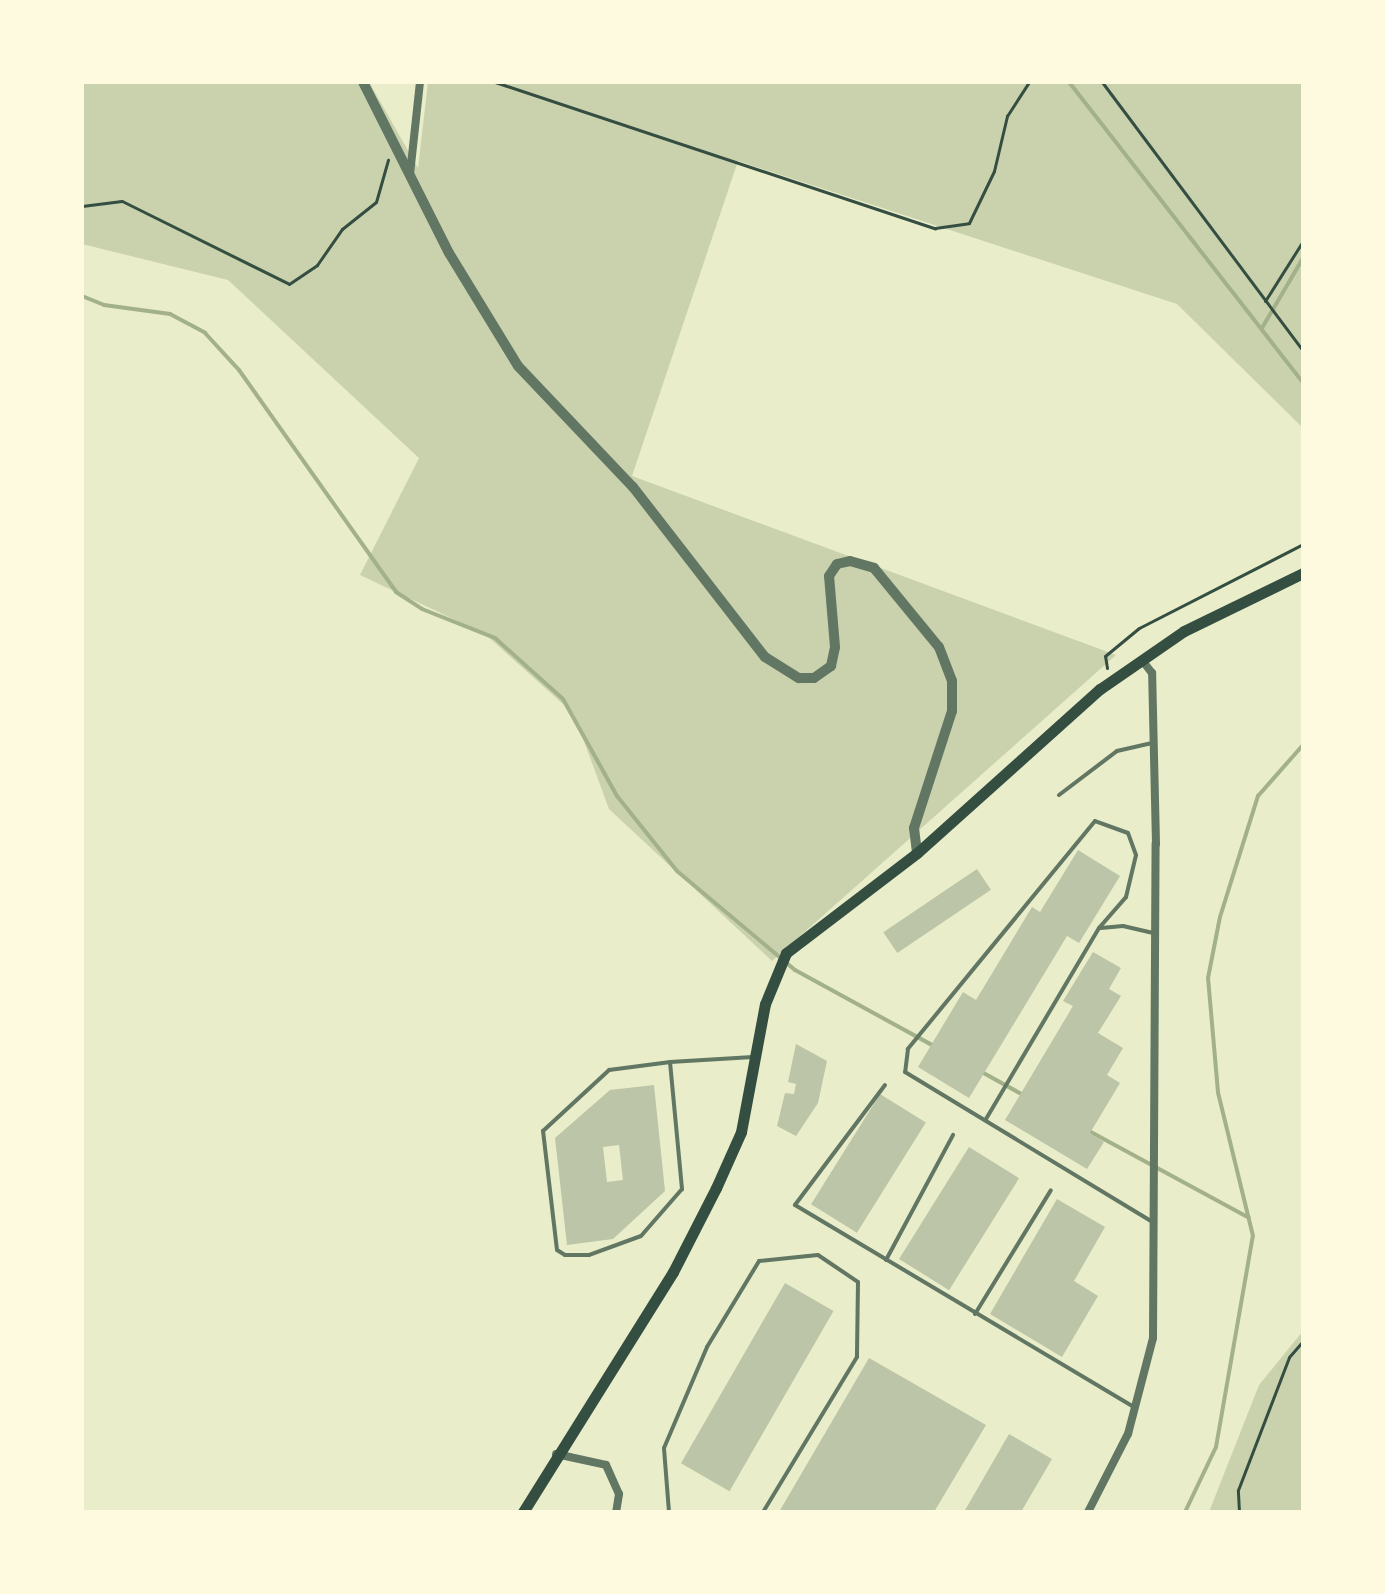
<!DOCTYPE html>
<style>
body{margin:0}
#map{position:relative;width:1385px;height:1594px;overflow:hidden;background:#e9edc9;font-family:Lato,sans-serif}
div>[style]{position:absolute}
.green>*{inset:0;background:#cad2ad}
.stream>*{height:4px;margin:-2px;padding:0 2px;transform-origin:2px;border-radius:2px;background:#a3b18a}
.building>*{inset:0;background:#bcc5a7;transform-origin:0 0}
.path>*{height:3px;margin:-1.5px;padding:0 1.5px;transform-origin:1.5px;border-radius:1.5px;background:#344e41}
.service>*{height:4px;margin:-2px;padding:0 2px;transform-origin:2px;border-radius:2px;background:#617663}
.minor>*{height:8px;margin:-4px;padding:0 4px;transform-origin:4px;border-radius:4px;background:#617663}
.tertiary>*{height:10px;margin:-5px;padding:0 5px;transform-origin:5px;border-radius:5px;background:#617663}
.secondary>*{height:11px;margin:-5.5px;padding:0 5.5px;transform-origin:5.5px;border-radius:5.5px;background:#344e41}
span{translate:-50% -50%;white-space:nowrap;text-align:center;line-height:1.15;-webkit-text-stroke:6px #fefae0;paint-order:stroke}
.frame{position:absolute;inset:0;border:84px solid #fefae0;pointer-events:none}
</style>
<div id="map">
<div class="green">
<div style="clip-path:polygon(82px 82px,369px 82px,418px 168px,428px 82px,1303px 82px,1303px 428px,1177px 304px,738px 161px,632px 476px,1116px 655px,772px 961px,609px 809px,574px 714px,485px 634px,360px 575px,419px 458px,228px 280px,82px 244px)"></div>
<div style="clip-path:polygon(1303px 1331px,1303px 1512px,1209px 1512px,1259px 1385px)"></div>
</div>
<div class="stream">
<div style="left:1069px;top:82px;width:381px;rotate:52.1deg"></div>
<div style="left:82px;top:296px;width:24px;rotate:22deg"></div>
<div style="left:104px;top:305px;width:67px;rotate:7.8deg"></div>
<div style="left:170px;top:314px;width:40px;rotate:28deg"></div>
<div style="left:205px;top:333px;width:50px;rotate:47.4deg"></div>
<div style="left:239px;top:370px;width:272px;rotate:54.7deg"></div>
<div style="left:396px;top:592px;width:31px;rotate:33deg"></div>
<div style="left:422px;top:609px;width:79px;rotate:21.7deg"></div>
<div style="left:495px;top:638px;width:91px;rotate:41.9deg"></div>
<div style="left:563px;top:699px;width:111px;rotate:60.9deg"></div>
<div style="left:617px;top:796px;width:96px;rotate:51.3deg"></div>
<div style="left:677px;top:871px;width:154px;rotate:40deg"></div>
<div style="left:795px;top:970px;width:158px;rotate:28.7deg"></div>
<div style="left:1262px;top:328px;width:81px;rotate:-59.6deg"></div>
<div style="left:980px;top:1071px;width:51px;rotate:29.1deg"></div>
<div style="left:1089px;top:1131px;width:182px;rotate:28.5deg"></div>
<div style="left:1185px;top:1512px;width:72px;rotate:-64.5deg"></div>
<div style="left:1216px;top:1447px;width:214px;rotate:-80.1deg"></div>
<div style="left:1253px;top:1236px;width:148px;rotate:-103.7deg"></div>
<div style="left:1218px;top:1092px;width:114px;rotate:-95deg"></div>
<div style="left:1208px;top:978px;width:62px;rotate:-78.9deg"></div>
<div style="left:1220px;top:917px;width:127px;rotate:-72.6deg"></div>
<div style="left:1258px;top:796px;width:68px;rotate:-48.6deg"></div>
</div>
<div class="building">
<div style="clip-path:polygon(1078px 850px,1120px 876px,1079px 943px,1067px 936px,969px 1098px,918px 1067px,963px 992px,976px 1000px,1032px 907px,1040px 912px)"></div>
<div style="left:977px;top:869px;width:25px;height:113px;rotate:56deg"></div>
<div style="clip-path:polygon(1093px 952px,1121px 968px,1109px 989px,1121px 996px,1098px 1033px,1123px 1048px,1107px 1075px,1120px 1083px,1090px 1133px,1104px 1142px,1087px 1169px,1005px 1120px,1073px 1006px,1063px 1001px)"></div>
<div style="clip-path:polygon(796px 1044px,827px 1061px,818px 1103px,796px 1136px,777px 1126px,785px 1093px,794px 1094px,796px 1084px,788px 1082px)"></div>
<div style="clip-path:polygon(evenodd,654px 1085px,665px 1191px,613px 1239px,567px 1245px,555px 1138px,610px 1090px,654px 1085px,619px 1145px,623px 1180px,607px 1182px,603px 1147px,619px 1145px)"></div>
<div style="left:880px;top:1094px;width:54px;height:130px;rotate:32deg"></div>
<div style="left:969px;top:1147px;width:59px;height:132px;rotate:32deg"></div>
<div style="clip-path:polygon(1057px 1199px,1105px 1227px,1074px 1281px,1098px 1296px,1062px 1357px,990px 1314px)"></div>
<div style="left:785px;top:1283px;width:56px;height:208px;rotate:30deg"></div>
<div style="clip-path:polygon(869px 1358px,986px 1425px,934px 1512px,779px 1512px)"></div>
<div style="clip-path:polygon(1009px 1434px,1052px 1459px,1021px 1512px,964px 1512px)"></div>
</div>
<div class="path">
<div style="left:495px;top:82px;width:464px;rotate:18.4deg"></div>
<div style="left:935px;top:228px;width:34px;rotate:-8deg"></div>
<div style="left:969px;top:223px;width:58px;rotate:-64.3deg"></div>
<div style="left:994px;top:171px;width:57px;rotate:-76.7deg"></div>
<div style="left:1007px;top:116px;width:40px;rotate:-57.1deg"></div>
<div style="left:1102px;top:82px;width:336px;rotate:53.2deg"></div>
<div style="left:82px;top:206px;width:40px;rotate:-7.1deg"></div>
<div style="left:122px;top:201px;width:186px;rotate:26.4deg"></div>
<div style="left:289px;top:284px;width:34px;rotate:-34deg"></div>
<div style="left:317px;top:265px;width:44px;rotate:-55.2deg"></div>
<div style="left:342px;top:229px;width:43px;rotate:-38.5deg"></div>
<div style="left:376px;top:202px;width:44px;rotate:-74.1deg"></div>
<div style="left:1265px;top:301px;width:71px;rotate:-57.7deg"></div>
<div style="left:1107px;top:668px;width:12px;rotate:-99deg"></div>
<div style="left:1105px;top:656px;width:44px;rotate:-39.5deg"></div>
<div style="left:1139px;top:628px;width:184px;rotate:-27.1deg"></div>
<div style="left:1239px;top:1512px;width:22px;rotate:-93deg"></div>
<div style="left:1238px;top:1490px;width:142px;rotate:-69deg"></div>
<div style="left:1289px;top:1357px;width:21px;rotate:-49deg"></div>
</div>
<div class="service">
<div style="left:1059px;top:795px;width:73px;rotate:-37.2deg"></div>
<div style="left:1117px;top:751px;width:37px;rotate:-13deg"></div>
<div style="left:1101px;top:928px;width:22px;rotate:-5deg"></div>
<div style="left:1123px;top:926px;width:31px;rotate:13deg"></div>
<div style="left:670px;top:1062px;width:128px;rotate:84.6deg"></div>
<div style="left:682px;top:1189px;width:62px;rotate:131.1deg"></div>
<div style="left:641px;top:1236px;width:55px;rotate:159.9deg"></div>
<div style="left:589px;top:1255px;width:24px;rotate:180deg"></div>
<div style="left:565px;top:1255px;width:9px;rotate:-148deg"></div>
<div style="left:557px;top:1250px;width:120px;rotate:-96.7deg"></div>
<div style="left:543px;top:1131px;width:90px;rotate:-42.7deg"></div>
<div style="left:609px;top:1070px;width:62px;rotate:-7.5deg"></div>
<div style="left:670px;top:1062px;width:83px;rotate:-3.4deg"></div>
<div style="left:885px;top:1085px;width:150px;rotate:126.9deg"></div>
<div style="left:795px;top:1205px;width:396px;rotate:30.8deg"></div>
<div style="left:986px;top:1119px;width:222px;rotate:-59.4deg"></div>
<div style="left:1099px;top:928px;width:41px;rotate:-48.9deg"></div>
<div style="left:1126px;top:897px;width:43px;rotate:-76.6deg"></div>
<div style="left:1136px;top:855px;width:23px;rotate:-110deg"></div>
<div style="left:1128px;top:833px;width:35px;rotate:-160deg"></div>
<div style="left:1095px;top:821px;width:295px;rotate:129.4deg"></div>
<div style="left:908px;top:1049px;width:23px;rotate:97deg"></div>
<div style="left:905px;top:1072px;width:288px;rotate:31.2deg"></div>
<div style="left:886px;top:1260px;width:142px;rotate:-61.8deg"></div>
<div style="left:975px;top:1314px;width:145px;rotate:-58.5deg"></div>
<div style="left:669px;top:1512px;width:64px;rotate:-94.5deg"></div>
<div style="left:664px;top:1448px;width:110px;rotate:-66.9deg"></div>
<div style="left:707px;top:1347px;width:100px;rotate:-58.8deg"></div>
<div style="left:759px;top:1261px;width:59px;rotate:-5.8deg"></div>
<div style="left:818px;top:1255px;width:48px;rotate:34deg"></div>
<div style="left:858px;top:1282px;width:75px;rotate:90.8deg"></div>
<div style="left:857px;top:1357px;width:181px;rotate:121.2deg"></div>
</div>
<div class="minor">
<div style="left:410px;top:174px;width:93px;rotate:-83.8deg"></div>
<div style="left:556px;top:1454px;width:51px;rotate:12.4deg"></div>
<div style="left:606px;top:1465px;width:32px;rotate:66deg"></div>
<div style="left:619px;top:1494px;width:18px;rotate:99deg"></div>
<div style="left:1088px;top:1512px;width:88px;rotate:-62.9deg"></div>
<div style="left:1128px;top:1434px;width:99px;rotate:-75.4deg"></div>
<div style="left:1153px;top:1338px;width:494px;rotate:-89.7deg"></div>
<div style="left:1156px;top:844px;width:171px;rotate:-91.3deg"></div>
<div style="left:1152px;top:673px;width:16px;rotate:-128deg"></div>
</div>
<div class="tertiary">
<div style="left:363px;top:82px;width:191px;rotate:63.3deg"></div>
<div style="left:449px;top:253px;width:132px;rotate:58.6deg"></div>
<div style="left:518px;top:366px;width:167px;rotate:46.5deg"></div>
<div style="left:633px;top:487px;width:215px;rotate:52.2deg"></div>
<div style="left:765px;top:657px;width:40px;rotate:32deg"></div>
<div style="left:799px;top:678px;width:15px"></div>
<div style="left:814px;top:678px;width:21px;rotate:-35deg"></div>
<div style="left:831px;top:666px;width:19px;rotate:-78deg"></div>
<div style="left:835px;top:647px;width:71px;rotate:-94.8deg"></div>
<div style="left:829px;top:576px;width:14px;rotate:-56deg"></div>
<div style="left:837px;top:564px;width:13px;rotate:-13deg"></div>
<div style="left:850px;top:561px;width:25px;rotate:16deg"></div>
<div style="left:874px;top:568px;width:102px;rotate:50.6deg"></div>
<div style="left:939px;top:647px;width:36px;rotate:69deg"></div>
<div style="left:952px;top:681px;width:30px;rotate:90deg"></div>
<div style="left:952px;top:711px;width:123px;rotate:108deg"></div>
<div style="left:914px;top:828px;width:25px;rotate:83deg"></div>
</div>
<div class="secondary">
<div style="left:523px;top:1512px;width:283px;rotate:-58deg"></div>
<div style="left:673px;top:1272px;width:94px;rotate:-62.9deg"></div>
<div style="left:716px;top:1188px;width:61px;rotate:-65.9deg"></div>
<div style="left:741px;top:1132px;width:130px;rotate:-79.4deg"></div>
<div style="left:765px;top:1004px;width:55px;rotate:-67.6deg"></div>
<div style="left:786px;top:953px;width:165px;rotate:-37.4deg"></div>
<div style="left:917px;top:853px;width:246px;rotate:-41.9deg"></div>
<div style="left:1100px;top:689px;width:102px;rotate:-34.6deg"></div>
<div style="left:1184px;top:631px;width:132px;rotate:-26deg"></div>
</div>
<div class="frame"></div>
</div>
